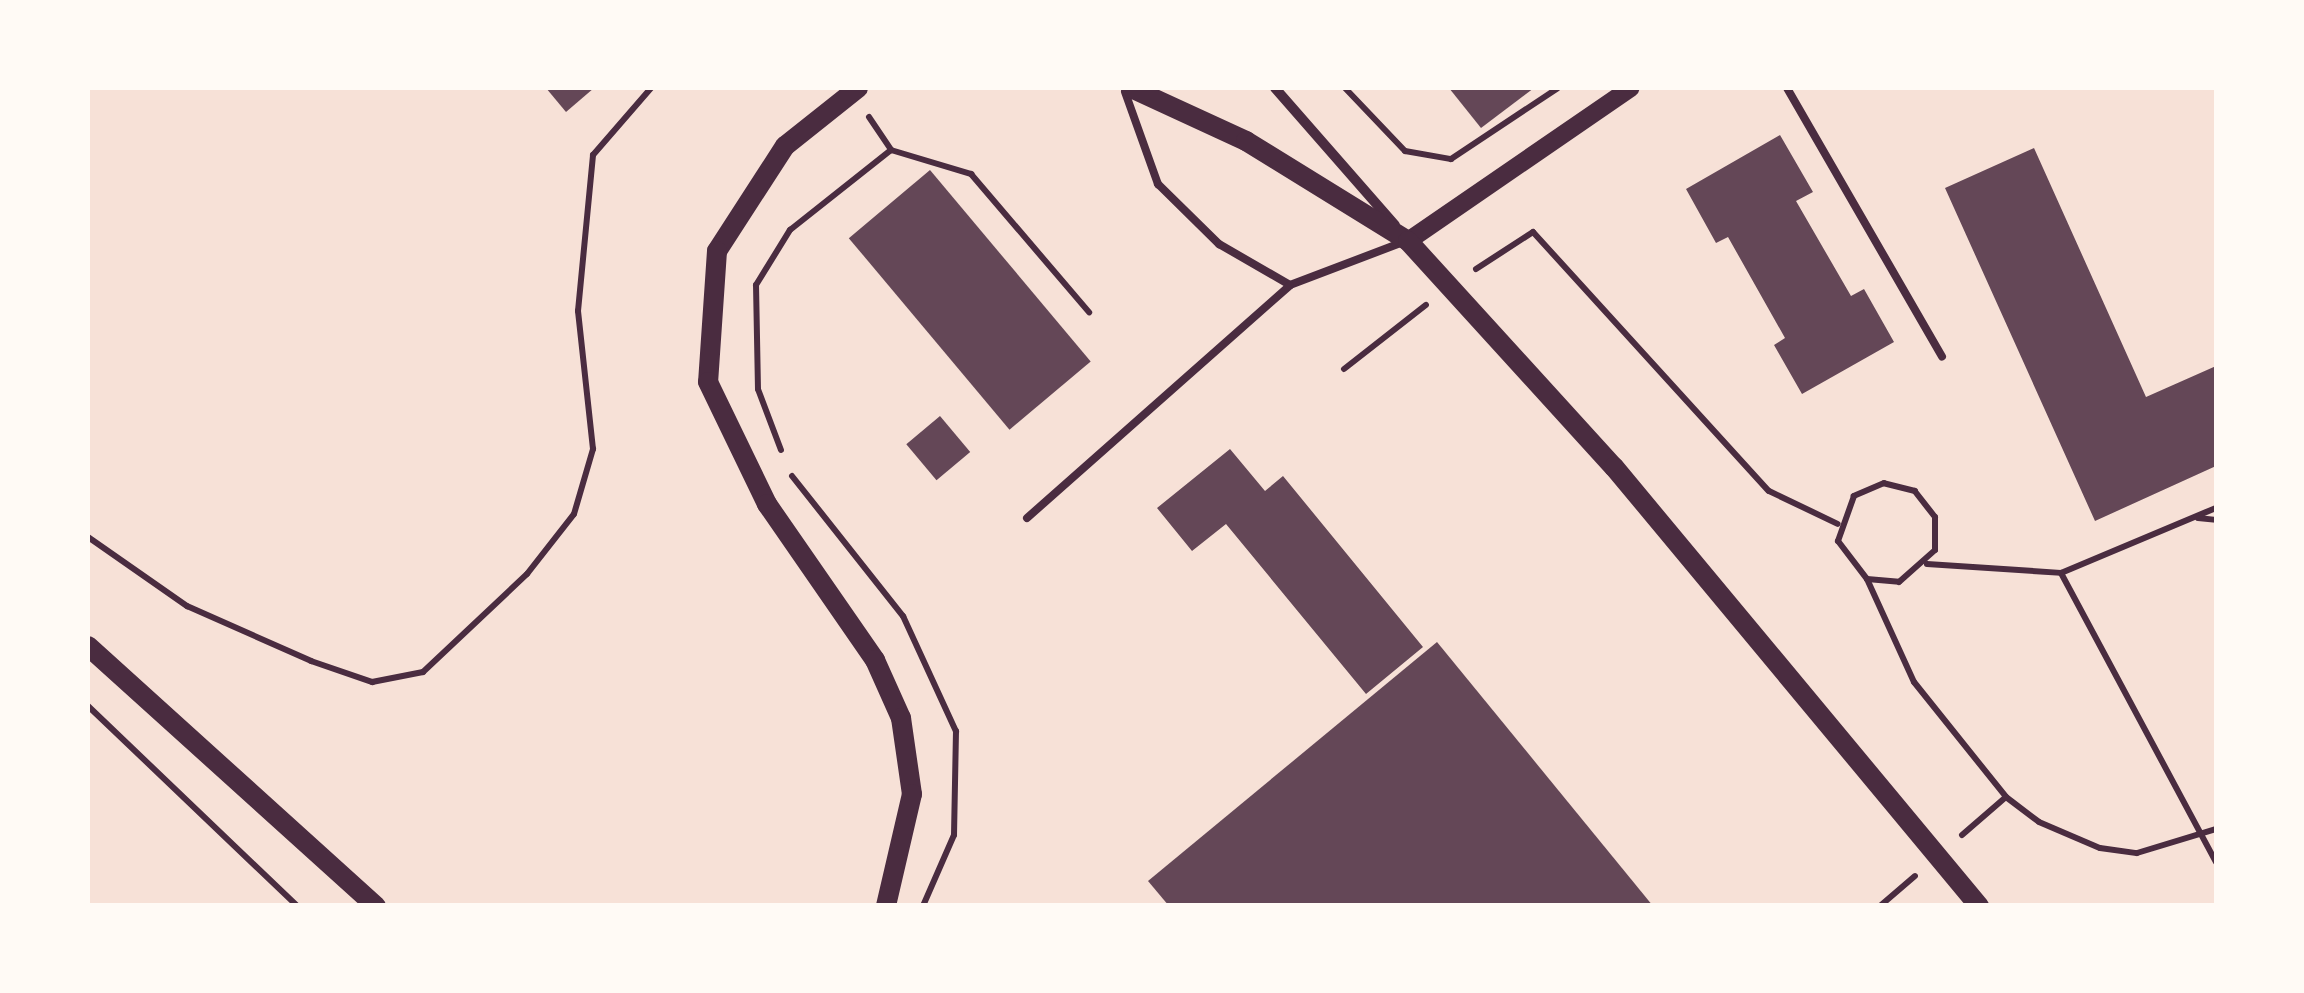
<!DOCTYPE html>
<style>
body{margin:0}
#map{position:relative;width:2304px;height:993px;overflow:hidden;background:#f7e1d7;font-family:"Sofia Sans Condensed",sans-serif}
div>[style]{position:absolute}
.building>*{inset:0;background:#644757;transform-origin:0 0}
.path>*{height:6px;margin:-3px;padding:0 3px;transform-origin:3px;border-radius:3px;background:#4a2c40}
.service>*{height:8px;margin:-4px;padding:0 4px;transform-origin:4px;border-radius:4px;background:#4a2c40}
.minor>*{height:10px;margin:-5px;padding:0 5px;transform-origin:5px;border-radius:5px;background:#4a2c40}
.tertiary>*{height:18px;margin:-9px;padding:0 9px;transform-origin:9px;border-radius:9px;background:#4a2c40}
.secondary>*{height:20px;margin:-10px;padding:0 10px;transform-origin:10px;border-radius:10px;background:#4a2c40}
span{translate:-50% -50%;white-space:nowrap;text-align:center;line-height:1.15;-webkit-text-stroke:10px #fffaf5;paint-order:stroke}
.frame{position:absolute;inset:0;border:90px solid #fffaf5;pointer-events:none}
</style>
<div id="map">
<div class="building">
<div style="clip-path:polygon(546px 88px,594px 88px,566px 112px)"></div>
<div style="clip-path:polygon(1449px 88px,1534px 88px,1481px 128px)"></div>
<div style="clip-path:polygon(1780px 135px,1813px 192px,1796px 201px,1851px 296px,1864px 289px,1894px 342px,1802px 394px,1774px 345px,1785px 338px,1728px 237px,1716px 243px,1686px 189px)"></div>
<div style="clip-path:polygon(2034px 148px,2146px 397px,2216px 366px,2216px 466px,2095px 521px,1945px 188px)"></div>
<div style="left:930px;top:170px;width:250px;height:106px;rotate:50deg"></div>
<div style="left:940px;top:416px;width:47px;height:44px;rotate:50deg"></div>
<div style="clip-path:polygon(1230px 449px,1265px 491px,1283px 476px,1423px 647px,1366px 694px,1226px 524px,1192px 551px,1157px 508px)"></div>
<div style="clip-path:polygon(1437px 642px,1653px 906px,1169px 906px,1148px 881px)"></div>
</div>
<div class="path">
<div style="left:1345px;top:88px;width:87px;rotate:46.4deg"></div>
<div style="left:1405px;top:151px;width:47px;rotate:9.9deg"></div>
<div style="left:1451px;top:159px;width:128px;rotate:-33.6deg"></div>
<div style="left:869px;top:117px;width:40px;rotate:56deg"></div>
<div style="left:1476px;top:269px;width:68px;rotate:-33deg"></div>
<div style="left:1533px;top:232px;width:350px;rotate:47.7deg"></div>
<div style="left:1769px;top:491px;width:76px;rotate:25.6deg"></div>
<div style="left:1344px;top:369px;width:104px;rotate:-38deg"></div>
<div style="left:781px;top:450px;width:65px;rotate:-110.7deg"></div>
<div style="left:758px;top:389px;width:104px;rotate:-91.1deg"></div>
<div style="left:756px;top:285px;width:65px;rotate:-58.3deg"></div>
<div style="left:790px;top:230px;width:129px;rotate:-38.4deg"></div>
<div style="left:891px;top:150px;width:84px;rotate:16.7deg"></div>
<div style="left:971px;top:174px;width:182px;rotate:49.5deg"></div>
<div style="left:792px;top:476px;width:179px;rotate:51.6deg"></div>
<div style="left:903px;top:616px;width:127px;rotate:65.3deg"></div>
<div style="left:956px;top:731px;width:104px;rotate:91.1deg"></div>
<div style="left:954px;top:835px;width:77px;rotate:113.6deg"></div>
<div style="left:2198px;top:518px;width:18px;rotate:6deg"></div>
<div style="left:88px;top:537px;width:121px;rotate:34.9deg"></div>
<div style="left:187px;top:606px;width:136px;rotate:23.9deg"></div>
<div style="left:311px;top:661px;width:65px;rotate:19deg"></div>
<div style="left:372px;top:682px;width:52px;rotate:-11.1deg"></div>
<div style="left:423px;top:672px;width:143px;rotate:-43.3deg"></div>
<div style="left:527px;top:574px;width:76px;rotate:-51.9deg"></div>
<div style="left:574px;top:514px;width:68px;rotate:-73.7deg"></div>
<div style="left:593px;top:449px;width:139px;rotate:-96.2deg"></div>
<div style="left:578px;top:311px;width:157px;rotate:-84.5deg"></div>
<div style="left:593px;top:155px;width:89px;rotate:-49.1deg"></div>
<div style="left:1927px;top:564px;width:134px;rotate:3.8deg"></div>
<div style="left:2061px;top:573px;width:168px;rotate:-22.8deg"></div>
<div style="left:2061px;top:573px;width:328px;rotate:61.8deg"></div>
<div style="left:1867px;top:579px;width:32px;rotate:5deg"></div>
<div style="left:1899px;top:582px;width:48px;rotate:-41.6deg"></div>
<div style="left:1935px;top:550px;width:33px;rotate:-90deg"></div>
<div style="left:1935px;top:517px;width:33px;rotate:-128deg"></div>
<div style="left:1915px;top:491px;width:32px;rotate:-166deg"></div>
<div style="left:1884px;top:483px;width:33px;rotate:157deg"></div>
<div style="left:1854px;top:496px;width:48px;rotate:109.6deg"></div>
<div style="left:1838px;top:541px;width:48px;rotate:52.7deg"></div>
<div style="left:1867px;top:579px;width:113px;rotate:65.5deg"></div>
<div style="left:1914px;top:682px;width:147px;rotate:51.3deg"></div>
<div style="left:2006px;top:797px;width:41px;rotate:37.1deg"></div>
<div style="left:2039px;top:822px;width:66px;rotate:23.1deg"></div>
<div style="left:2100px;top:848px;width:37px;rotate:8deg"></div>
<div style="left:2137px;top:853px;width:83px;rotate:-16.9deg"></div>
<div style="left:88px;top:706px;width:289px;rotate:43.7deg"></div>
<div style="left:1962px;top:835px;width:58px;rotate:-40.8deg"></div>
<div style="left:1880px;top:906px;width:46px;rotate:-40.6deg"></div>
</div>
<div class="service">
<div style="left:1787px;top:88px;width:310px;rotate:60deg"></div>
<div style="left:1125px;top:92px;width:98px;rotate:70.3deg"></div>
<div style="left:1158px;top:184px;width:86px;rotate:44.5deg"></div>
<div style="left:1219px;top:244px;width:82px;rotate:30deg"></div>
<div style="left:1290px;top:285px;width:121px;rotate:-20.8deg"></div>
<div style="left:1027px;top:518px;width:351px;rotate:-41.5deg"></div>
</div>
<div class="minor">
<div style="left:1275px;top:88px;width:182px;rotate:48.8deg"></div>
</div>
<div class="tertiary">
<div style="left:1408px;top:241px;width:270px;rotate:-34.5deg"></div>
</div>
<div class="secondary">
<div style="left:858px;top:88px;width:93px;rotate:141.5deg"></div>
<div style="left:785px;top:146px;width:125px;rotate:122.9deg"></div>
<div style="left:717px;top:251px;width:131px;rotate:93.9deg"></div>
<div style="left:708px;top:382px;width:136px;rotate:64.2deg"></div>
<div style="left:767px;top:504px;width:190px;rotate:55.3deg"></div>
<div style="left:875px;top:660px;width:64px;rotate:65.9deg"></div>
<div style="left:901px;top:718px;width:77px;rotate:81.8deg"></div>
<div style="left:912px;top:794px;width:115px;rotate:103.1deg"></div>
<div style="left:1131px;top:88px;width:127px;rotate:24.7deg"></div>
<div style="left:1246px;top:141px;width:190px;rotate:31.7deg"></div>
<div style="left:1408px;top:241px;width:306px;rotate:47.7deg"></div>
<div style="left:1614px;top:467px;width:571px;rotate:50.26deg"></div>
<div style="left:88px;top:646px;width:388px;rotate:42.1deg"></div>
</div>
<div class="frame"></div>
</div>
